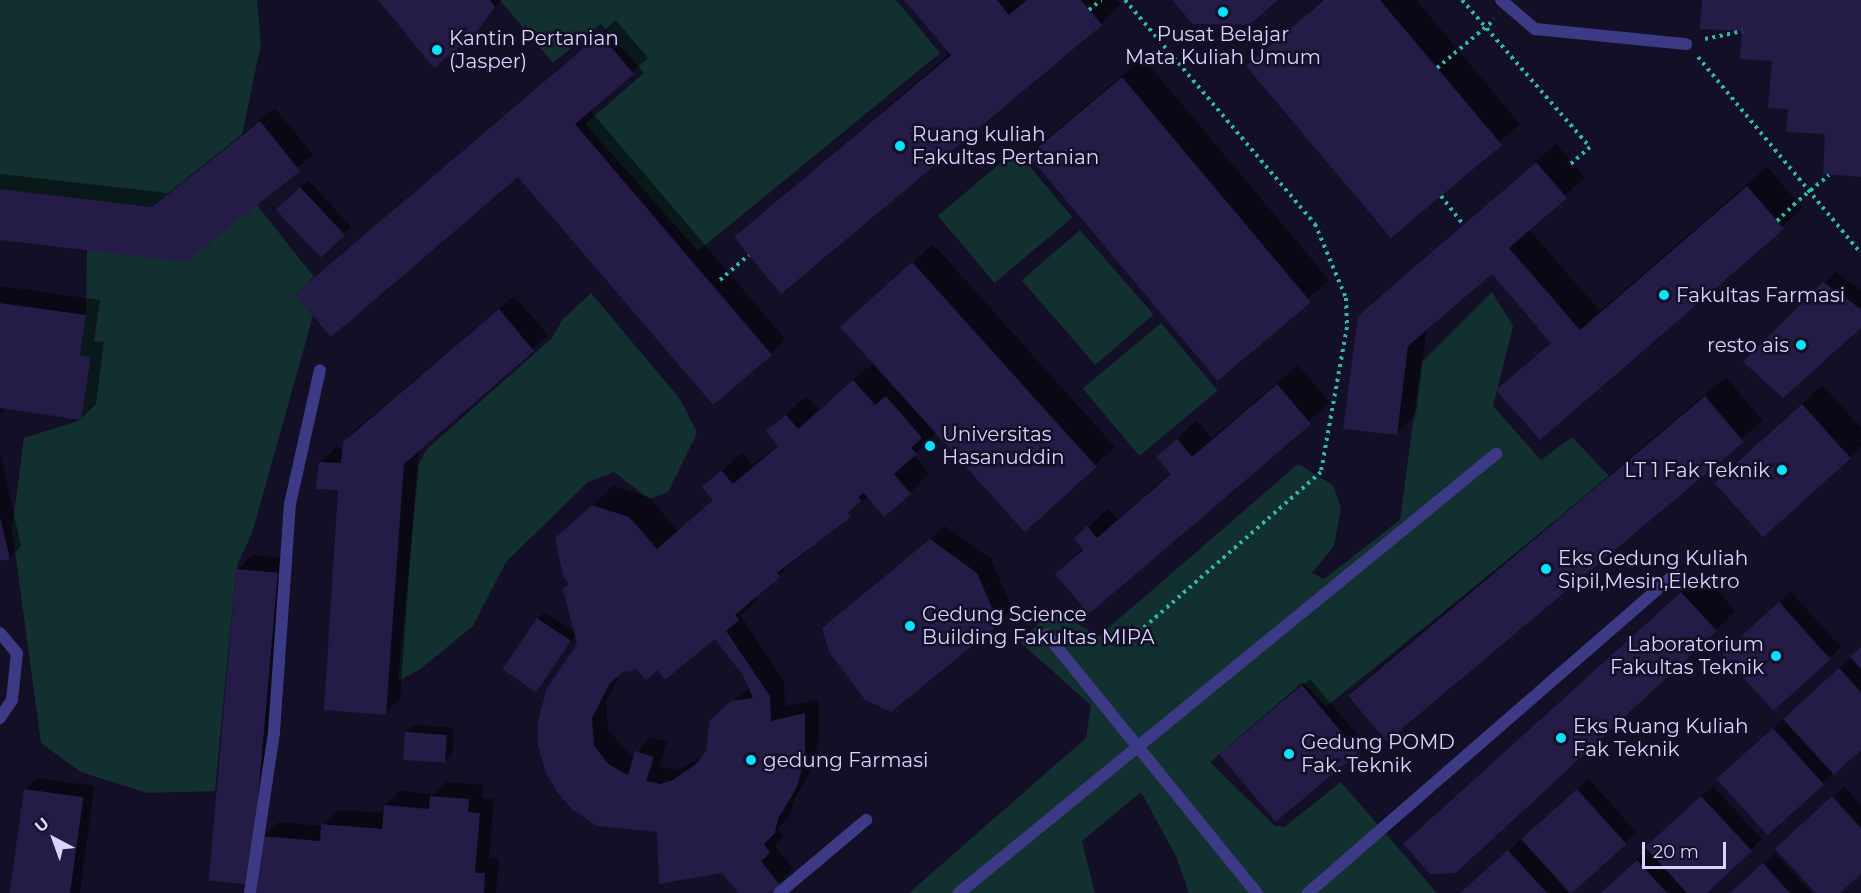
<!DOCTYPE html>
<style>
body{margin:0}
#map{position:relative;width:1861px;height:893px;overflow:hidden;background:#130f26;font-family:Montserrat,sans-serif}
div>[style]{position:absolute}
.green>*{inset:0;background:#12302f;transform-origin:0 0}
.shadow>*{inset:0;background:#0007;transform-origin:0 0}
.building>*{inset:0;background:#241b47;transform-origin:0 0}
.path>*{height:4px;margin-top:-2px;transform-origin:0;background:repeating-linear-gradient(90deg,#2fb8b0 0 3px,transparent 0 7.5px)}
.lane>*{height:12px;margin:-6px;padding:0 6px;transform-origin:6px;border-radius:6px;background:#3d3a85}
.path-bridge>*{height:4px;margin-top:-2px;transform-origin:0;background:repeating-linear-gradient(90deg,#2fb8b0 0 3px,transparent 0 7.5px)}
.dots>*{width:16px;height:16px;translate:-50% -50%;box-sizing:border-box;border:3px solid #130f26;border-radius:50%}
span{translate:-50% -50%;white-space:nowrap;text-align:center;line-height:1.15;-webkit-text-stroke:5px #130f26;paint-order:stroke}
.poi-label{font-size:20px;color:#d9d4ff}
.left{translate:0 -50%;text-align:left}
.right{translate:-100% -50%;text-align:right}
.north{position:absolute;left:24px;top:809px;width:60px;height:60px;-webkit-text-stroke:4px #130f26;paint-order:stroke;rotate:319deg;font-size:16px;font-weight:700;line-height:24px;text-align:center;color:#d9d4ff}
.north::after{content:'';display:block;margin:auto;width:21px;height:27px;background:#d9d4ff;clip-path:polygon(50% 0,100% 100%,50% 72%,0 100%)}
.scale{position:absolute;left:1642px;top:842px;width:84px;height:27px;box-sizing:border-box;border:3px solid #d9d4ff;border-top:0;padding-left:8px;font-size:18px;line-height:21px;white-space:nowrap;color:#d9d4ff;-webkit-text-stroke:4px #130f26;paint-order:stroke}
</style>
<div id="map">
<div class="green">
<div style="clip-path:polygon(0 0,257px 0,261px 44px,242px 135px,152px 207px,0 189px)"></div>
<div style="clip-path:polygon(500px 0,896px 0,940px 53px,698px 251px,585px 124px,644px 73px,601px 24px,553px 63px)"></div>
<div style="left:1016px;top:150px;width:88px;height:102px;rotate:50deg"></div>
<div style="clip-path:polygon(257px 205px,314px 277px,295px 294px,313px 316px,253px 530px,236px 569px,215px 791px,147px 793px,81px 772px,41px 743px,12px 529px,24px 438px,81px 420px,91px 357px,80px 355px,86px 315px,87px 250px)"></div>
<div style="left:1080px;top:230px;width:112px;height:77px;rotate:49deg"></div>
<div style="clip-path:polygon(1492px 292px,1513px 326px,1493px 406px,1541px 460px,1572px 437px,1610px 477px,1326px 707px,1303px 682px,1210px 762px,1275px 826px,1284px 827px,1341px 782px,1437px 893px,1189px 893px,1176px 856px,1141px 792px,1082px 841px,1095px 893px,909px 893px,1086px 738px,1091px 705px,1021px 643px,1051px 609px,1099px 636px,1298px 464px,1333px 485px,1341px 508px,1334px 546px,1312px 573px,1324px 579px,1400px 520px,1421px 363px)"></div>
<div style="clip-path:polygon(591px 293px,680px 399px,697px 433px,668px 492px,649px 499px,614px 472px,588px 482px,506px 562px,473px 626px,419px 670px,398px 681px,419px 463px,427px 449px,552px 338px,562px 320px)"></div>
<div style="left:1161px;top:323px;width:88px;height:102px;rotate:50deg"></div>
</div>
<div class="shadow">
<div style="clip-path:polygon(380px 0,501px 0,475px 32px)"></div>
<div style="clip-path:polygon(906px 0,1117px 0,1121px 4px,1101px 24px,736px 237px,951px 53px)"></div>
<div style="clip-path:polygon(1323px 0,1416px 0,1520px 124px,1391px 236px,1248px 66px)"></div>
<div style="clip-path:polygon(616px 20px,648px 58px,590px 110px,785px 339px,771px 354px,518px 175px,297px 294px)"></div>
<div style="left:1143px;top:58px;width:290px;height:149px;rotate:50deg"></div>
<div style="clip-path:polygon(275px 108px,313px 155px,186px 260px,0 238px,0 174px,168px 193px)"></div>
<div style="clip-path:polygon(1556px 144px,1585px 177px,1529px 229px,1600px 311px,1767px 167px,1803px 208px,1540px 438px,1498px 390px,1552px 341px,1492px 272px,1427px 328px,1416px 414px,1396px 434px,1359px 317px)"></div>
<div style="clip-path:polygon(308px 180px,351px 227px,344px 234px,285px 202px)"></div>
<div style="clip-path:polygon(evenodd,933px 244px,1115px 447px,1024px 530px,937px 432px,914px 455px,929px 473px,910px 493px,869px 496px,755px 596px,758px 599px,741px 616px,784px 681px,785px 707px,819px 699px,819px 741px,811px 770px,793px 803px,789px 817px,777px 829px,784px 837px,775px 846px,793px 869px,767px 893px,741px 893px,723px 871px,659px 830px,546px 770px,578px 645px,576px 635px,536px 690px,538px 619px,545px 612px,575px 632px,570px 584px,557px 538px,613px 486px,649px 497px,678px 531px,714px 499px,704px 488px,742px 452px,753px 465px,779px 444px,768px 431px,806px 396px,819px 410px,874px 362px,842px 327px,933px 244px,715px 637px,750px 687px,726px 707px,704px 756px,676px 770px,659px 767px,667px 742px,650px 737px,634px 758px,631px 756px,608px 730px,606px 702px,622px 671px,635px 665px,657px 668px,715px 637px)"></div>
<div style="clip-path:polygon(1836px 272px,1861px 290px,1861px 326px,1745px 362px)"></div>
<div style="clip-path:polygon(0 286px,100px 300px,94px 341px,104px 342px,96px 404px,81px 419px,6px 408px,0 413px)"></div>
<div style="clip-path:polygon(514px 296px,548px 335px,418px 450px,400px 699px,385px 713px,340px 489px,321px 462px,335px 448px,344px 448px,344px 442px,359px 427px)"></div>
<div style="clip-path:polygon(1298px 365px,1330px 403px,1089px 612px,1057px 574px,1083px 548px,1076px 539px,1108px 508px,1118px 519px,1171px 473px,1158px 457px,1197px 420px,1212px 438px)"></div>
<div style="left:1726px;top:377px;width:57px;height:493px;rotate:50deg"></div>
<div style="clip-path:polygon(1823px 385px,1861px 428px,1861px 446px,1850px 457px,1715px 482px)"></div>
<div style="clip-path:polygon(0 452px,21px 546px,10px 558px,0 560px)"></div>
<div style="clip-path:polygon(945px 526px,991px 559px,1012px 608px,998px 623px,824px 629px)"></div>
<div style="clip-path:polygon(252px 555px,291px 559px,265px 835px,279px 822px,322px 826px,337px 810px,385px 813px,385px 805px,400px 791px,434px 794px,446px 782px,483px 785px,482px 798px,494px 799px,489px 858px,499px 859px,496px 893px,259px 893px,261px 870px,247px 884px,237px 570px)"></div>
<div style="clip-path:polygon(1701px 573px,1736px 611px,1716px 630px,1425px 825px)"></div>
<div style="clip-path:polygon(1791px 592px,1841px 647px,1774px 709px,1735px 643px)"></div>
<div style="clip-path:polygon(1861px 648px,1861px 748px,1768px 833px,1730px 769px)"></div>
<div style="clip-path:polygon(1310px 679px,1365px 744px,1358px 751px,1229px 748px)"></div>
<div style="clip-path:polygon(414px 725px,454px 728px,452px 754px,444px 762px,406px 732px)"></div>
<div style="clip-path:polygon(37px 778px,94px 786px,80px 893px,12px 893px,25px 790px)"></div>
<div style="clip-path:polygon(1589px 779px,1636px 832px,1625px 843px,1568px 893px,1461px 893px)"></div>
<div style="clip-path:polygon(1713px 786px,1762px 839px,1751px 850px,1705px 893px,1601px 893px)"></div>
<div style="clip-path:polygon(1844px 786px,1861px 805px,1861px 872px,1838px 893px,1818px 893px,1789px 838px)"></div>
<div style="clip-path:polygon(1775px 853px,1812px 893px,1731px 893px)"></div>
</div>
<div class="building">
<div style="clip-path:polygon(378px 0,490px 0,495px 7px,476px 33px,434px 68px)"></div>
<div style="clip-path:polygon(904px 0,997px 0,1009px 15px,1027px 0,1081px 0,1102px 25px,781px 294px,734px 237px,951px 55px)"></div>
<div style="clip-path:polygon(1172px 0,1278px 0,1249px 25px,1193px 24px)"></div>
<div style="clip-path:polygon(1324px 0,1380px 0,1502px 145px,1391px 238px,1246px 66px)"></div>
<div style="clip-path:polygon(1702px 0,1861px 0,1861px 177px,1823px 174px,1825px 134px,1786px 132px,1788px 109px,1768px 108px,1772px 61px,1740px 59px,1742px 31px,1700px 29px)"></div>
<div style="clip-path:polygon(600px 34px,634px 74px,575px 124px,772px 355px,713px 405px,518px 177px,331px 337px,295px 294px)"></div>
<div style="left:1122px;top:77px;width:294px;height:122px;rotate:50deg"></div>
<div style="clip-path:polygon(260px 121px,300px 171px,186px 262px,0 240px,0 189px,152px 207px)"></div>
<div style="clip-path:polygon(1536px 162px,1567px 198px,1509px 248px,1580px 330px,1747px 186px,1784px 229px,1540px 440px,1496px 390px,1551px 343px,1492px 274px,1408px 346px,1397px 435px,1343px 429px,1358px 316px)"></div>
<div style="left:300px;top:187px;width:66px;height:33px;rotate:47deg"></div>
<div style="left:912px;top:262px;width:276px;height:97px;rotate:48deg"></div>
<div style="clip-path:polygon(1823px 282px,1861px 309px,1861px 328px,1783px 398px,1743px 362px)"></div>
<div style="clip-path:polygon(0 303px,86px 315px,80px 355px,91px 357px,81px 420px,0 408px)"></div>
<div style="clip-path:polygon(499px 309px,534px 351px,404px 464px,386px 715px,324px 710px,338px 490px,316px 489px,319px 462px,341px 463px,343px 442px)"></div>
<div style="clip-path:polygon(evenodd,853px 380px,875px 405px,886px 396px,922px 438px,911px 448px,917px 454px,894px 474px,911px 494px,884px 517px,864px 493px,858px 497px,862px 501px,848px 513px,851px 517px,777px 573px,780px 577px,735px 615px,739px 620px,726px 631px,770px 696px,771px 721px,805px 713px,805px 756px,797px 787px,778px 819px,775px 833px,764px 844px,770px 853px,761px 861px,780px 885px,770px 893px,739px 893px,722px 873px,659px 884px,657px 832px,597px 826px,573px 810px,557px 792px,545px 771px,538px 745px,538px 721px,547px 688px,577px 644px,563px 589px,569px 584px,563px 576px,555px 538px,592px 505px,629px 517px,657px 549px,713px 500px,702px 487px,721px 470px,733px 484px,778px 446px,766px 431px,786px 415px,798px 429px,853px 380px,715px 639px,743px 676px,753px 698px,731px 701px,709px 721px,706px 751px,696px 764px,673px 780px,660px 784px,646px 781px,654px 757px,635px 751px,628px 775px,608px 764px,594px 745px,592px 718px,610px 683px,626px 670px,629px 673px,635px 668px,646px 680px,657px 670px,665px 680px,715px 639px)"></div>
<div style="clip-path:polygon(1277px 384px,1311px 424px,1089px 614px,1055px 574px,1083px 550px,1074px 538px,1087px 526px,1097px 538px,1171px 474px,1156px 457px,1177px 439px,1192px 457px)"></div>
<div style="left:1705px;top:396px;width:60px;height:466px;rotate:50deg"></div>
<div style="left:1802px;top:404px;width:73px;height:118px;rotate:48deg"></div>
<div style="clip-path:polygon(0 517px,10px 559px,0 561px)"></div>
<div style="clip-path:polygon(930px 539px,977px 573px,999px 624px,891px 712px,865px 700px,829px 652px,822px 628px)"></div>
<div style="left:236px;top:569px;width:42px;height:313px;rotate:5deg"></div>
<div style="clip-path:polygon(1681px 592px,1717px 631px,1456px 873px,1430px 874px,1403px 844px)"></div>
<div style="left:1779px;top:602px;width:77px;height:77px;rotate:48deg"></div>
<div style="left:537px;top:618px;width:41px;height:62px;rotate:34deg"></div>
<div style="clip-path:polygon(1861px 647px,1861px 669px,1850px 657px)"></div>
<div style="clip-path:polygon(1839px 668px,1861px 692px,1861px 750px,1834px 775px,1783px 719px)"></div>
<div style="left:1302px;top:685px;width:88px;height:108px;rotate:50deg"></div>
<div style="left:1773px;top:728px;width:76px;height:76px;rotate:48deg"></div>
<div style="left:405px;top:732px;width:42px;height:28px;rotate:4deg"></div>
<div style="left:24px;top:789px;width:60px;height:105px;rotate:8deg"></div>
<div style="left:1577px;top:789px;width:74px;height:75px;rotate:48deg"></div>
<div style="clip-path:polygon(430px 796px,469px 799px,468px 812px,480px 813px,475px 873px,485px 873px,484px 893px,257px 893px,262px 836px,320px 841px,321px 824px,382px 829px,384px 805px,429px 809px)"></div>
<div style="clip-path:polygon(1701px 796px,1752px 851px,1707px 893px,1687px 893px,1645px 847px)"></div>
<div style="clip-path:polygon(1832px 796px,1861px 828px,1861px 874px,1840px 893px,1816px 893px,1775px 849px)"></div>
<div style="clip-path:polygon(1508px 850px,1547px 893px,1460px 893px)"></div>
<div style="clip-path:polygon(1637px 860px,1667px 893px,1600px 893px)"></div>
<div style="clip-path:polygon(1763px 863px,1790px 893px,1730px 893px)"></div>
</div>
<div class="path">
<div style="left:1125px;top:0;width:294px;rotate:49.7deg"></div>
<div style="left:1315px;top:224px;width:80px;rotate:67.3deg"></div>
<div style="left:1346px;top:298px;width:29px;rotate:88deg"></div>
<div style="left:1347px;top:327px;width:147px;rotate:100.2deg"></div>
<div style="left:1321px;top:472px;width:244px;rotate:138.7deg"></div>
<div style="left:1462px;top:0;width:195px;rotate:49deg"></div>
<div style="left:1590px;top:147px;width:30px;rotate:139deg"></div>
<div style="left:1089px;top:10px;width:16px;rotate:-40deg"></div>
<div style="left:1705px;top:39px;width:38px;rotate:-12deg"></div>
<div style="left:1698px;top:57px;width:255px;rotate:50.3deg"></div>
<div style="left:1437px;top:68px;width:75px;rotate:-40.1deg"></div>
<div style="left:1822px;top:181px;width:9px;rotate:-41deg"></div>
<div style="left:1441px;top:196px;width:37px;rotate:52deg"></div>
<div style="left:1777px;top:221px;width:30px;rotate:-44deg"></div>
<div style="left:720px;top:280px;width:38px;rotate:-41deg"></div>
</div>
<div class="lane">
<div style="left:1501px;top:0;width:45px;rotate:40.5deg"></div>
<div style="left:1535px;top:29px;width:152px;rotate:5.7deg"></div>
<div style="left:0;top:633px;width:26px;rotate:50deg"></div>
<div style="left:17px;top:653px;width:47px;rotate:96.1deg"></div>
<div style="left:12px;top:700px;width:22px;rotate:124deg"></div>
<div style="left:1047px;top:635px;width:333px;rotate:50.9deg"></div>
<div style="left:250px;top:893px;width:163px;rotate:-81.5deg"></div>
<div style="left:274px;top:732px;width:229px;rotate:-86deg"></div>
<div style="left:290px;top:504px;width:137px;rotate:-77.4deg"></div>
<div style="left:779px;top:893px;width:114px;rotate:-40deg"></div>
<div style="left:959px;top:893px;width:694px;rotate:-39.27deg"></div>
<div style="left:1308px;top:893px;width:486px;rotate:-41deg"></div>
</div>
<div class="path-bridge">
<div style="left:1799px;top:200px;width:30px;rotate:-40deg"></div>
</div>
<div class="dots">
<div style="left:1223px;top:12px;background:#00e5ff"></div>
<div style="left:437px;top:50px;background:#00e5ff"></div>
<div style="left:900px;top:146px;background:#00e5ff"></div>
<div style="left:1664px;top:295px;background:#00e5ff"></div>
<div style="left:1801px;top:345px;background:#00e5ff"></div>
<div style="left:930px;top:446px;background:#00e5ff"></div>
<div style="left:1782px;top:470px;background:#00e5ff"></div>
<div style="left:1546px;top:569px;background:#00e5ff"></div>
<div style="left:910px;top:626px;background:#00e5ff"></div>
<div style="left:1776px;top:656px;background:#00e5ff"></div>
<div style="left:1561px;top:738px;background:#00e5ff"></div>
<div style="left:1289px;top:754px;background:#00e5ff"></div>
<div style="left:751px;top:760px;background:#00e5ff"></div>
</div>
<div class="poi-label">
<span style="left:1223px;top:46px">Pusat Belajar<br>Mata Kuliah Umum</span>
<span class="left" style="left:449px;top:50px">Kantin Pertanian<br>(Jasper)</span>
<span class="left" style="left:912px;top:146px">Ruang kuliah<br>Fakultas Pertanian</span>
<span class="left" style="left:1676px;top:295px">Fakultas Farmasi</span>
<span class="right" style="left:1789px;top:345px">resto ais</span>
<span class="left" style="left:942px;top:446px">Universitas<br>Hasanuddin</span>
<span class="right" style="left:1770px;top:470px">LT 1 Fak Teknik</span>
<span class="left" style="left:1558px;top:570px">Eks Gedung Kuliah<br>Sipil,Mesin,Elektro</span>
<span class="left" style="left:922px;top:626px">Gedung Science<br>Building Fakultas MIPA</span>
<span class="right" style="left:1764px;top:656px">Laboratorium<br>Fakultas Teknik</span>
<span class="left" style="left:1573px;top:738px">Eks Ruang Kuliah<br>Fak Teknik</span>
<span class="left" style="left:1301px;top:754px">Gedung POMD<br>Fak. Teknik</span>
<span class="left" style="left:763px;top:760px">gedung Farmasi</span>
</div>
<div class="north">U</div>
<div class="scale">20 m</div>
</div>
